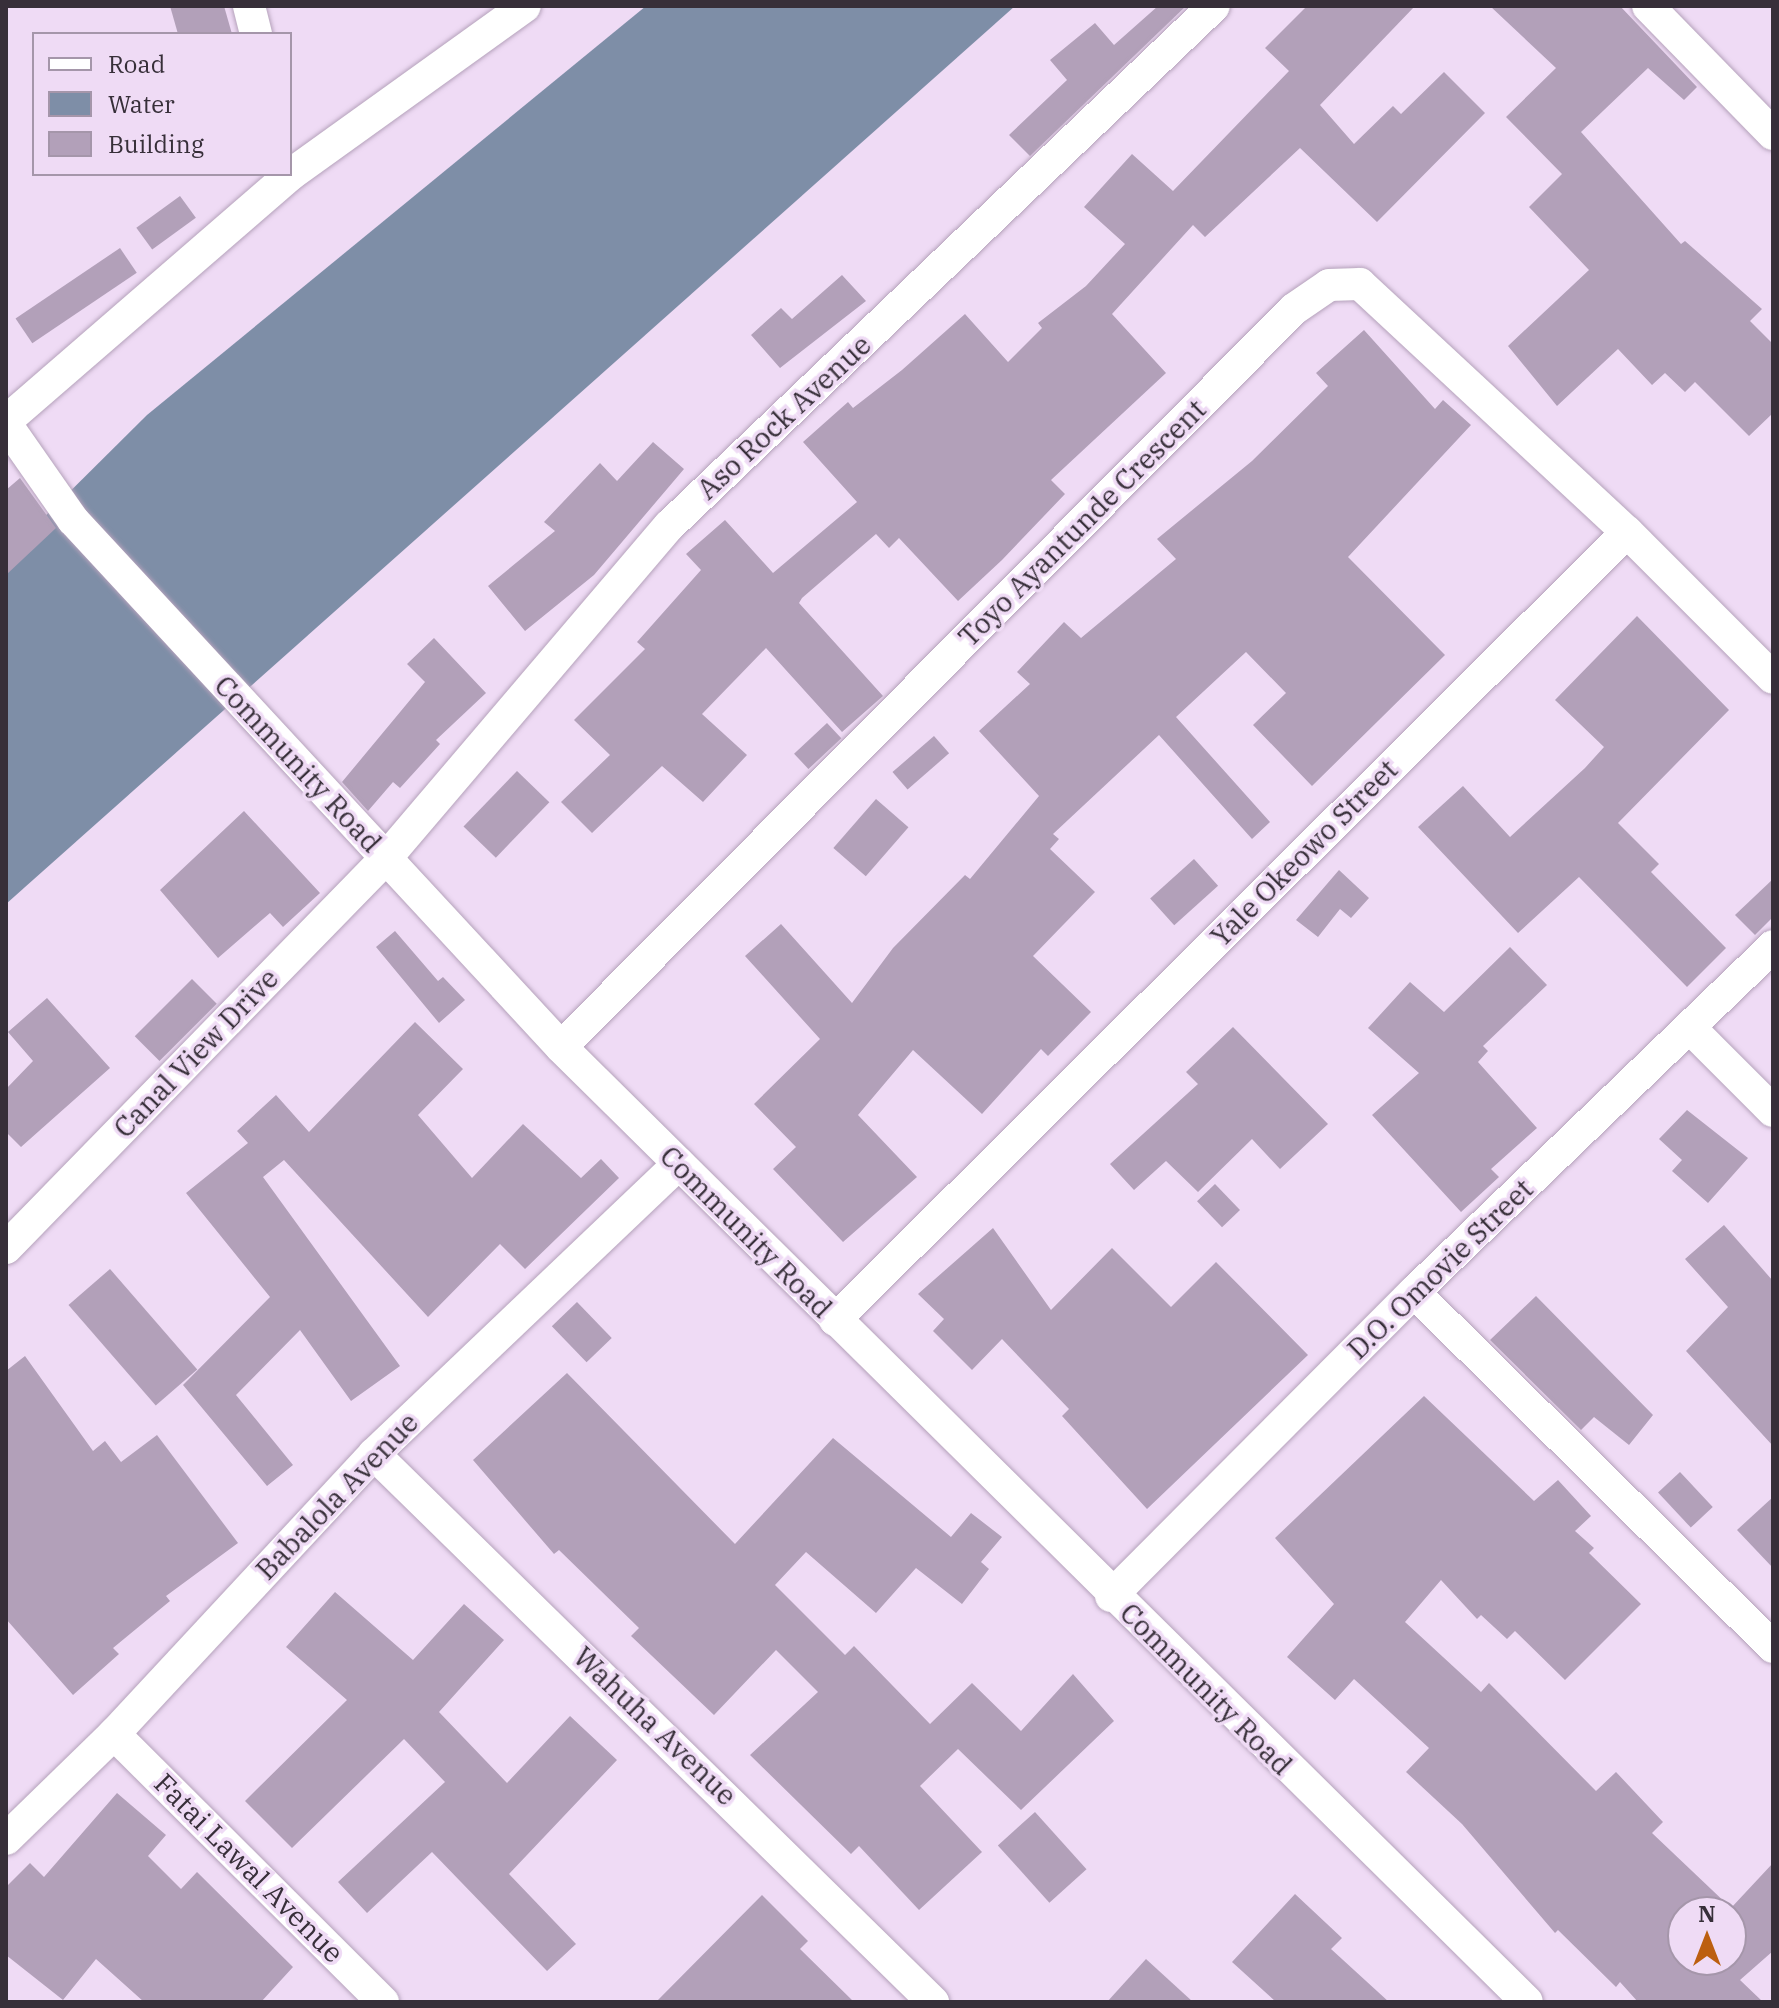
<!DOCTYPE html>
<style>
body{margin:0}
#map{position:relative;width:1779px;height:2008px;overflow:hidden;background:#efdbf5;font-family:"IBM Plex Serif",serif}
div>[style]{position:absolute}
.water>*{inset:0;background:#7e8ea7}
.building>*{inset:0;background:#b2a0b9;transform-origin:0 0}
.roads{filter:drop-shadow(0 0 2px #b5a2bb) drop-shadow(0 0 2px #b5a2bb)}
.minor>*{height:32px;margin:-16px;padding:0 16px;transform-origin:16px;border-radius:16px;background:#fff}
span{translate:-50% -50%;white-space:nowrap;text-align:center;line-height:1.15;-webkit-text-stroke:7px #efdbf5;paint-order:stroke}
.street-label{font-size:28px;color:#372f39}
.frame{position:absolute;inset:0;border:8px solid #372f39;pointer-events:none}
.legend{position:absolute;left:32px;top:32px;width:260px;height:144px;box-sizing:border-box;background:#efdbf5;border:2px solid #a596aa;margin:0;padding:10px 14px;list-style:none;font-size:24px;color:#372f39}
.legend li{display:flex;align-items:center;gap:16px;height:40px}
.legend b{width:40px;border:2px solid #a596aa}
.north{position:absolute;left:1667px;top:1896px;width:80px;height:80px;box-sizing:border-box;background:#efdbf5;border:2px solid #a596aa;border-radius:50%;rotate:0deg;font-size:22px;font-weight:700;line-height:32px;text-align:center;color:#372f39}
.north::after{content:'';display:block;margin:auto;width:28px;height:36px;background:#bc5f10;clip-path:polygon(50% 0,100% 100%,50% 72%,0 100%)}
</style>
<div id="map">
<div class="water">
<div style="clip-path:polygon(646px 6px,1015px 6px,6px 904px,6px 555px,147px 415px)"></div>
</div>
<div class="building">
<div style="clip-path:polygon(170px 6px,224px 6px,232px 34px,178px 34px)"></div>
<div style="clip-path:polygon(1158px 6px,1186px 6px,1030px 156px,1009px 135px,1067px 80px,1050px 60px,1095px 23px,1114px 45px)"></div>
<div style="clip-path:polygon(1307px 6px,1415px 6px,1320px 105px,1354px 144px,1393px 106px,1401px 114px,1444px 72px,1485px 113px,1377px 222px,1300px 148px,1205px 237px,1193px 225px,1112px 314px,1166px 373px,1051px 480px,1065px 494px,1002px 560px,958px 601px,899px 538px,889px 548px,876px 534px,802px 598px,799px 603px,883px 696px,842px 732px,766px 648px,702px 714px,747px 755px,703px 802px,662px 766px,592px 833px,561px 802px,610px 755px,574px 720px,645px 649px,637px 642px,701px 570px,686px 554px,725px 520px,773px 573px,857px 502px,803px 442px,848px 402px,853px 408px,902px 370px,965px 314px,1008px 362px,1042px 328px,1038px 323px,1086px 286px,1125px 244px,1084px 207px,1132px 154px,1173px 191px,1289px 71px,1265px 48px)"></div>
<div style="clip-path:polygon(1490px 6px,1620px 6px,1697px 87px,1684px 100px,1648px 68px,1581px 132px,1681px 244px,1685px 241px,1762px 309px,1750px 321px,1773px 344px,1773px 413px,1749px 436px,1695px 382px,1685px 392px,1665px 373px,1652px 385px,1618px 349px,1557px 406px,1508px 346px,1589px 270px,1529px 207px,1562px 174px,1506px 117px,1556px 68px)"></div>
<div style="left:180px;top:196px;width:27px;height:54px;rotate:54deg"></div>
<div style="left:120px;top:248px;width:30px;height:126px;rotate:56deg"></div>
<div style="clip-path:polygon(842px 275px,866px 301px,780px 368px,751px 335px,781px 308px,792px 319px)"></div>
<div style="clip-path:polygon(1364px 330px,1435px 409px,1443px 400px,1471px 425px,1348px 557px,1445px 655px,1312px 786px,1253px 725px,1286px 693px,1246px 652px,1176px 717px,1270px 822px,1252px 839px,1159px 735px,1053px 834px,1059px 839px,1050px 849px,1095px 892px,1033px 956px,1091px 1012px,1048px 1056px,1041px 1049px,982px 1114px,913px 1050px,858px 1115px,917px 1177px,843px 1242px,773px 1169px,796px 1147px,754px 1104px,820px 1039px,745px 956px,781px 924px,852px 1003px,893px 948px,965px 875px,970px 879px,1039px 796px,979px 731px,1030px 684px,1017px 672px,1064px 622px,1081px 638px,1176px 559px,1157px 539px,1252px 461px,1328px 386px,1316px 373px)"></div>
<div style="clip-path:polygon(653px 442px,684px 469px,594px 575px,525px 631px,488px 586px,555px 531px,544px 522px,600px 463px,617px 481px)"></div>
<div style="clip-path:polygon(20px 478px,56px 528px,6px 575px,6px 490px)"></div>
<div style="clip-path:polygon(1637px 616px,1729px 710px,1618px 823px,1659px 864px,1651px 872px,1726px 948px,1687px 987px,1579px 877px,1518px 933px,1418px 827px,1463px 786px,1510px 837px,1585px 768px,1604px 747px,1555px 700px)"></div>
<div style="clip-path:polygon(434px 638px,486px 693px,436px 740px,440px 744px,400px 788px,393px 782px,368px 811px,342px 782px,425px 682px,407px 664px)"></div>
<div style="left:827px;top:723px;width:21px;height:45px;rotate:47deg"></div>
<div style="left:934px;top:736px;width:23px;height:55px;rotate:49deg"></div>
<div style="left:517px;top:771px;width:45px;height:77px;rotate:44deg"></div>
<div style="left:876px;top:799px;width:43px;height:65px;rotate:41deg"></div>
<div style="clip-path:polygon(244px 811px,320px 893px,283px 927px,270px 913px,218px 958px,160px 890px)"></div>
<div style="left:1194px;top:859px;width:36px;height:59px;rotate:48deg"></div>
<div style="clip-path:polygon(1339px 870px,1369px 898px,1351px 918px,1340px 909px,1318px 937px,1296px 920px)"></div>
<div style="clip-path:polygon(1773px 879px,1773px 917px,1755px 935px,1735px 915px)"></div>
<div style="clip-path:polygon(395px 931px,438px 981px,443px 977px,465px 1000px,439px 1023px,376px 947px)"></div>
<div style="clip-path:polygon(1510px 947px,1547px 985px,1483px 1046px,1488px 1051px,1478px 1062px,1537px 1128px,1491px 1169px,1499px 1177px,1461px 1212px,1372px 1115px,1419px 1073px,1368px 1028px,1410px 982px,1444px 1012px)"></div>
<div style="left:192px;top:979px;width:35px;height:81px;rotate:45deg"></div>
<div style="clip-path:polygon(47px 998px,110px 1068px,21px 1147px,6px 1132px,6px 1089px,33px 1061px,8px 1032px)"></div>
<div style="clip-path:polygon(415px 1022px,463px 1069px,418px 1115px,472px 1178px,523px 1124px,581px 1178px,601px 1159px,619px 1178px,525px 1269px,500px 1244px,428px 1317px,284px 1160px,263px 1177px,400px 1366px,351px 1401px,300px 1330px,236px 1395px,293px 1465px,267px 1486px,183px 1385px,270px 1297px,186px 1193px,248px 1143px,237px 1131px,276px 1095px,309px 1132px)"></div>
<div style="clip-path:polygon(1233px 1027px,1328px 1124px,1280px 1169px,1252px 1139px,1198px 1192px,1166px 1161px,1134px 1190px,1110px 1164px,1198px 1084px,1186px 1072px)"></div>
<div style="clip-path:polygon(1687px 1110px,1748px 1158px,1708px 1203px,1672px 1171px,1682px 1160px,1659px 1139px)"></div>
<div style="left:1215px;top:1184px;width:36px;height:25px;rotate:46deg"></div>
<div style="clip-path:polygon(1724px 1225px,1773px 1281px,1773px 1446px,1686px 1351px,1728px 1307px,1685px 1259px)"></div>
<div style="clip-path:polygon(993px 1228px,1051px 1310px,1112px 1248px,1171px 1307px,1216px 1262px,1308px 1355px,1147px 1509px,1062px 1416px,1069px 1409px,1002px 1339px,972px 1370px,933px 1331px,944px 1319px,918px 1294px)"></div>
<div style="left:110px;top:1269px;width:133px;height:55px;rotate:49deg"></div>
<div style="clip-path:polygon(1536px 1296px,1653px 1415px,1629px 1445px,1594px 1417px,1581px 1430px,1490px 1340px)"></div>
<div style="left:577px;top:1302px;width:50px;height:35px;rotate:46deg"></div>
<div style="clip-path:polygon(25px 1356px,93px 1451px,105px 1441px,121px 1462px,157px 1435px,238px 1543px,166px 1596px,170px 1601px,113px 1648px,119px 1654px,73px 1695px,6px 1619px,6px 1371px)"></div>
<div style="clip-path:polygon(567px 1373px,735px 1544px,833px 1438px,951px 1537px,971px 1513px,1002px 1537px,981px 1562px,989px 1569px,962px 1604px,916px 1568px,876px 1613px,806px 1552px,775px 1585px,845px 1655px,854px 1646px,930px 1724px,972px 1683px,1021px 1731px,1073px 1674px,1114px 1721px,1021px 1810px,958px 1749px,920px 1786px,982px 1852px,919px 1910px,859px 1846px,851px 1854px,750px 1755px,818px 1692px,776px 1650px,714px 1715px,631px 1636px,639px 1628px,559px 1550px,554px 1554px,473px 1460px)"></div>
<div style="clip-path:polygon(evenodd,1424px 1396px,1534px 1501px,1558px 1480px,1591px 1516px,1575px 1531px,1594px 1548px,1589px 1553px,1641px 1604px,1565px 1680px,1515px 1631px,1507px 1639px,1481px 1615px,1477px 1619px,1441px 1580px,1405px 1622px,1481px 1692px,1489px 1683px,1596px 1791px,1616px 1772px,1663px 1822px,1652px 1833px,1731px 1908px,1773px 1863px,1773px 1951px,1740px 1980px,1763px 2002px,1638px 2002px,1620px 1982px,1616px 1987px,1558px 1930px,1555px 1933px,1462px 1824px,1406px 1772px,1429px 1748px,1354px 1679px,1335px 1700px,1287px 1657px,1334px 1604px,1275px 1538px,1424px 1396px,1683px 1912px,1731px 1912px,1731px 1960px,1683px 1960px,1683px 1912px)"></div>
<div style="left:1680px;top:1472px;width:48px;height:30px;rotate:47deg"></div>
<div style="clip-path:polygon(1773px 1497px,1773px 1568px,1737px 1530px)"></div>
<div style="clip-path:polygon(335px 1592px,413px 1660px,464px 1604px,504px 1640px,439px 1712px,507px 1783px,570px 1716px,617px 1760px,509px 1874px,576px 1944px,547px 1971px,432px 1852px,367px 1913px,338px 1882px,445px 1782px,404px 1739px,292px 1848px,245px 1801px,347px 1700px,286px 1647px)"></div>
<div style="clip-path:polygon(117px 1793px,166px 1835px,148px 1856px,181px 1889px,197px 1872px,293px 1967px,261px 2002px,144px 2002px,96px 1959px,63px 2000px,6px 1955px,6px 1887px,30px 1863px,44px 1877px)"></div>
<div style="left:1035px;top:1812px;width:77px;height:50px;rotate:48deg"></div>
<div style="clip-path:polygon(1295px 1894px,1342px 1938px,1331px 1949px,1389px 2002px,1276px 2002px,1232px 1962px)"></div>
<div style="clip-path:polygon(762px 1895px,808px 1941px,800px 1949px,854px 2002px,656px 2002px)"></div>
<div style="clip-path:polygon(1146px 1959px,1193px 2002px,1107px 2002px)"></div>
</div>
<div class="roads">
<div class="minor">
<div style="left:249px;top:6px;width:29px;rotate:76deg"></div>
<div style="left:1648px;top:6px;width:179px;rotate:45.7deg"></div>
<div style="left:6px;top:421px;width:376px;rotate:-40.9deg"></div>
<div style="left:290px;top:175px;width:289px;rotate:-35.7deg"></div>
<div style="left:6px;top:424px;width:117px;rotate:55.1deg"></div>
<div style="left:73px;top:520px;width:718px;rotate:47.2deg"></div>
<div style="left:561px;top:1047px;width:1358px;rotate:44.67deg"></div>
<div style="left:1691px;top:1029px;width:116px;rotate:45deg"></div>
<div style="left:561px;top:1047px;width:1040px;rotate:-45.19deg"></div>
<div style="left:1294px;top:309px;width:42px;rotate:-34.4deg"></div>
<div style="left:1329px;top:285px;width:31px;rotate:-2deg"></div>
<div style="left:1360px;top:284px;width:364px;rotate:42.9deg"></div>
<div style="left:6px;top:1248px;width:546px;rotate:-45.74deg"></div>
<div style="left:387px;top:857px;width:435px;rotate:-49.6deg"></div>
<div style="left:669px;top:526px;width:753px;rotate:-43.66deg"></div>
<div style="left:1414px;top:1292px;width:505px;rotate:44.68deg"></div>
<div style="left:835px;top:1320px;width:1117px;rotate:-44.85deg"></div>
<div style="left:1627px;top:532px;width:206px;rotate:45deg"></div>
<div style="left:374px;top:1454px;width:783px;rotate:44.43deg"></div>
<div style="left:1111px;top:1596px;width:429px;rotate:-45.1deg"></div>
<div style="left:1414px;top:1292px;width:499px;rotate:-43.9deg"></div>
<div style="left:114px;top:1734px;width:380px;rotate:44.9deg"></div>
<div style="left:6px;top:1839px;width:151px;rotate:-44.2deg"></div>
<div style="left:114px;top:1734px;width:382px;rotate:-47.1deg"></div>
<div style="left:374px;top:1454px;width:421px;rotate:-43.6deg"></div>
</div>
</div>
<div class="street-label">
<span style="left:784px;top:417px;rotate:-43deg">Aso Rock Avenue</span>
<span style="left:1082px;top:523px;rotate:-45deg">Toyo Ayantunde Crescent</span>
<span style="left:298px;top:764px;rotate:47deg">Community Road</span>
<span style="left:1304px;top:853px;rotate:-45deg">Yale Okeowo Street</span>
<span style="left:196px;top:1053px;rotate:-46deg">Canal View Drive</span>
<span style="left:746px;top:1232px;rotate:45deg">Community Road</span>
<span style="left:1440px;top:1269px;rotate:-44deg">D.O. Omovie Street</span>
<span style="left:337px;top:1496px;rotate:-46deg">Babalola Avenue</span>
<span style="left:1206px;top:1689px;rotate:45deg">Community Road</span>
<span style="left:655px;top:1726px;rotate:44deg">Wahuha Avenue</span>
<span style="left:249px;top:1868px;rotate:45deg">Fatai Lawal Avenue</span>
</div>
<div class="frame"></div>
<ul class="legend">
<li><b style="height:10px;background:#fff"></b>Road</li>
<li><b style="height:22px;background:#7e8ea7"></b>Water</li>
<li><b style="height:22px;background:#b2a0b9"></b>Building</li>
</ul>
<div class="north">N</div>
</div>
